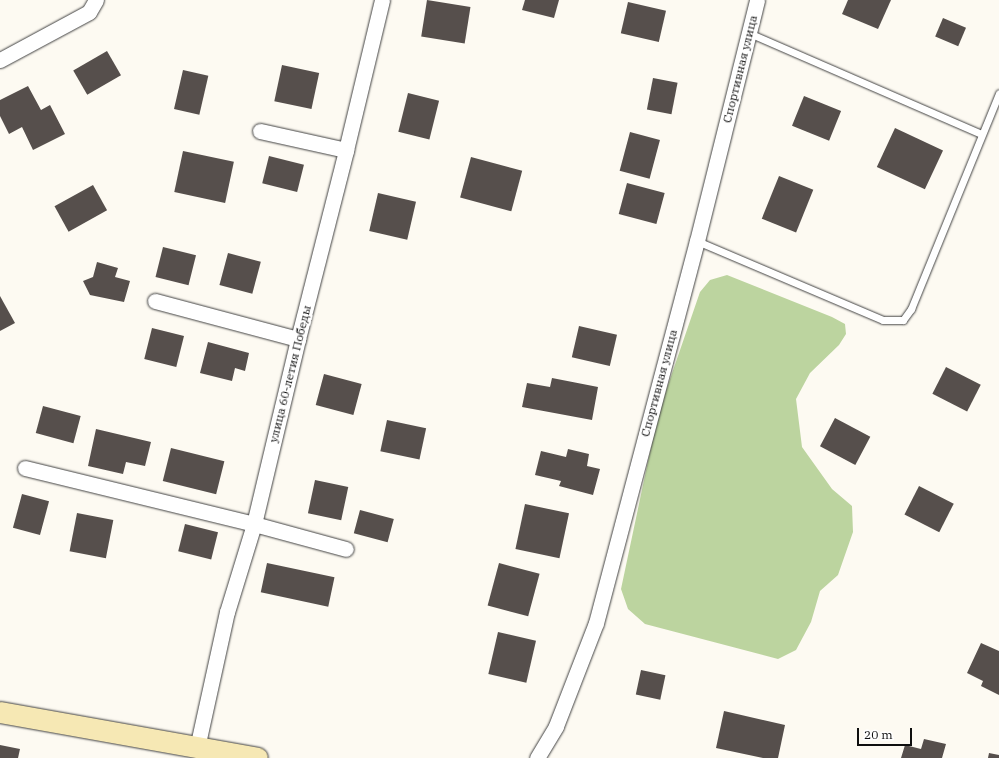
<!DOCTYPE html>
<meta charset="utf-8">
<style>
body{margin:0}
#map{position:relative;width:999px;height:758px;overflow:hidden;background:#fdfaf2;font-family:"IBM Plex Serif",serif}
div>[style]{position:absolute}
.forest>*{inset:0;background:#bcd49f}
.building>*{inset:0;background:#564f4c;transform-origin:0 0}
.roads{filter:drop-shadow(0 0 1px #424242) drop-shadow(0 0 1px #424242)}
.lane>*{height:7px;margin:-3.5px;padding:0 3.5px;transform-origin:3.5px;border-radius:3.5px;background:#fff}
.street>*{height:15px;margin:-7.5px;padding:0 7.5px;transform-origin:7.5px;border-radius:7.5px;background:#fff}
.secondary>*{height:21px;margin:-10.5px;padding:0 10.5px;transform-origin:10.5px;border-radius:10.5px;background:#f6e8b4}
span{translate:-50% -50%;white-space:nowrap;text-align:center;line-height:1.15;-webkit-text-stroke:4px #fff;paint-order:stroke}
.street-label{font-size:12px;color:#0f0f0f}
.scale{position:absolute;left:857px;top:728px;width:55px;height:18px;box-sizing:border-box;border:2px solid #0f0f0f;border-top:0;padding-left:5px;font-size:12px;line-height:14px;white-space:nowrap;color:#0f0f0f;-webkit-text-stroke:3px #fff;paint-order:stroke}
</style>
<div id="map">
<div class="forest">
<div style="clip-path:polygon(727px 275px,832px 317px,845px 324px,846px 334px,839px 345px,810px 373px,796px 399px,802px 447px,832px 489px,852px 506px,853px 532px,838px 575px,820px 591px,811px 622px,796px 650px,778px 659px,645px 624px,628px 609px,621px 589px,658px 414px,700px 292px,710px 280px)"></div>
</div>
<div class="building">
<div style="left:427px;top:0;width:44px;height:37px;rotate:9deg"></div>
<div style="clip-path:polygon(525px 0,559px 0,554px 18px,522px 10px)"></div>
<div style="clip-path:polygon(848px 0,891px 0,878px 29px,842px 14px)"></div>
<div style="left:628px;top:2px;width:39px;height:32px;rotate:13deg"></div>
<div style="left:943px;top:18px;width:25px;height:20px;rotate:23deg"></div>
<div style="left:107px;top:51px;width:28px;height:39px;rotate:60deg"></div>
<div style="left:282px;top:65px;width:38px;height:37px;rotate:12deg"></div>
<div style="left:183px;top:70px;width:26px;height:40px;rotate:13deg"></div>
<div style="left:653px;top:78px;width:25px;height:32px;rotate:11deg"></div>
<div style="clip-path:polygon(28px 86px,41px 110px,50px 105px,65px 134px,33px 150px,22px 127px,9px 134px,0 116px,0 100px)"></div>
<div style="left:408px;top:93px;width:32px;height:40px;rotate:14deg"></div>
<div style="left:804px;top:96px;width:40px;height:32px;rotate:22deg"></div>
<div style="left:895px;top:128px;width:53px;height:43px;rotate:25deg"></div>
<div style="left:630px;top:132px;width:31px;height:40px;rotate:15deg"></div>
<div style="left:183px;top:151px;width:52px;height:42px;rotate:12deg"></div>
<div style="left:269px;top:156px;width:36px;height:28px;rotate:14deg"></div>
<div style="left:471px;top:157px;width:53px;height:42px;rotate:15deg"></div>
<div style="left:779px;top:176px;width:37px;height:46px;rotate:22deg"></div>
<div style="left:627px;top:183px;width:39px;height:32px;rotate:15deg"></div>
<div style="left:93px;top:185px;width:29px;height:44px;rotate:61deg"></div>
<div style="left:378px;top:193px;width:39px;height:39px;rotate:13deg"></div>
<div style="left:163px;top:247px;width:34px;height:31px;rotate:14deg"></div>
<div style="left:228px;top:253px;width:34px;height:33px;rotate:15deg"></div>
<div style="clip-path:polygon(97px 262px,118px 268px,115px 277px,130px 281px,124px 302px,90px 295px,83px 281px,93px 277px)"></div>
<div style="clip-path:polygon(0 296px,15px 323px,0 331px)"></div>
<div style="left:579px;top:326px;width:39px;height:32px;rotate:13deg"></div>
<div style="left:152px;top:328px;width:33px;height:32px;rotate:14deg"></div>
<div style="clip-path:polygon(208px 342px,249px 353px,245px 371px,235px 368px,232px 381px,200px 373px)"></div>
<div style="left:946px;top:367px;width:39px;height:30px;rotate:27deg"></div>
<div style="left:324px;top:374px;width:39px;height:32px;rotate:15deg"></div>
<div style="clip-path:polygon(552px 378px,598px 387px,592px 420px,522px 407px,527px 383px,550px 387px)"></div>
<div style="left:43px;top:406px;width:39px;height:28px;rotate:15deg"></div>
<div style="left:835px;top:418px;width:40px;height:32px;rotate:28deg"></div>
<div style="left:387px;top:420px;width:40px;height:32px;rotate:12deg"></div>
<div style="clip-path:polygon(96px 429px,151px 442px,145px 466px,126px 462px,123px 474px,88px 466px)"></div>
<div style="left:171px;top:448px;width:55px;height:34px;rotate:14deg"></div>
<div style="clip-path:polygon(568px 449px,589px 454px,587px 466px,600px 469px,593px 495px,559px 486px,561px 481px,535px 475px,541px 451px,566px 457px)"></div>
<div style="left:315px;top:480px;width:34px;height:34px;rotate:12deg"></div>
<div style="left:919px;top:486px;width:39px;height:32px;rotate:27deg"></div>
<div style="left:22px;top:494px;width:28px;height:35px;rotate:15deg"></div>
<div style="left:525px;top:504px;width:45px;height:46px;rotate:12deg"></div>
<div style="left:360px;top:510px;width:35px;height:24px;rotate:15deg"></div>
<div style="left:77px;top:513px;width:37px;height:39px;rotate:11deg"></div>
<div style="left:185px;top:524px;width:34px;height:28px;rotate:14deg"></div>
<div style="left:267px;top:563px;width:69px;height:30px;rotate:12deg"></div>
<div style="left:499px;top:563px;width:42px;height:44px;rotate:15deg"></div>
<div style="left:498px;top:632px;width:39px;height:43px;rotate:13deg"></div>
<div style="clip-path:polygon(981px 643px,999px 651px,999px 695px,981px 686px,983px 681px,967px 673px)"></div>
<div style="left:641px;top:670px;width:25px;height:25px;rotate:12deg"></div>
<div style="clip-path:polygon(724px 711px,785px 725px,778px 758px,763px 758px,716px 748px)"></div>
<div style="clip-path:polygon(924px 739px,946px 744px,942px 758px,901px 758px,905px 745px,921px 749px)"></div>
<div style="clip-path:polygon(0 745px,20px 749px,18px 758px,0 758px)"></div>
<div style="clip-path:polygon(989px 753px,999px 755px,999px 758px,988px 758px)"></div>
</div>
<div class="roads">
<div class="lane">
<div style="left:749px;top:33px;width:253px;rotate:23.5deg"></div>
<div style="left:697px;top:241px;width:202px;rotate:23deg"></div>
<div style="left:883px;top:320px;width:20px"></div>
<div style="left:903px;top:320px;width:14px;rotate:-54deg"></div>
<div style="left:911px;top:309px;width:233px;rotate:-67.8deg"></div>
</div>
<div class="street">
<div style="left:0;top:60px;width:101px;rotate:-28.3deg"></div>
<div style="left:89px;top:12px;width:14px;rotate:-60deg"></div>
<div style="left:260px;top:131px;width:88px;rotate:12.5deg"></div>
<div style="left:155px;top:301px;width:148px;rotate:14.9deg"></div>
<div style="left:25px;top:468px;width:236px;rotate:13.7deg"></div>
<div style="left:254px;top:524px;width:95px;rotate:15.2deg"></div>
<div style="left:197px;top:748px;width:139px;rotate:-77.6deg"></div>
<div style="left:227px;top:612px;width:92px;rotate:-72.9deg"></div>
<div style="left:254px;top:524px;width:190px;rotate:-76.6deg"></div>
<div style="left:298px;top:339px;width:195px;rotate:-75.7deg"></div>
<div style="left:346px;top:150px;width:154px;rotate:-76.5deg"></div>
<div style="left:537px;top:758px;width:37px;rotate:-59deg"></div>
<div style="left:556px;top:726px;width:110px;rotate:-68.8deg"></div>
<div style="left:596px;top:623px;width:395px;rotate:-75.2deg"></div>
<div style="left:697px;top:241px;width:248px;rotate:-76deg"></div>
</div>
<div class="secondary">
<div style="left:0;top:712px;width:261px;rotate:10.1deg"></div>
</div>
</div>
<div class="street-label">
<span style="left:740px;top:69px;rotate:-76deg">Спортивная улица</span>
<span style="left:290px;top:374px;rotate:-76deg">улица 60-летия Победы</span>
<span style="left:659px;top:383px;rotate:-75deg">Спортивная улица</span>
</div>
<div class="scale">20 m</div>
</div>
